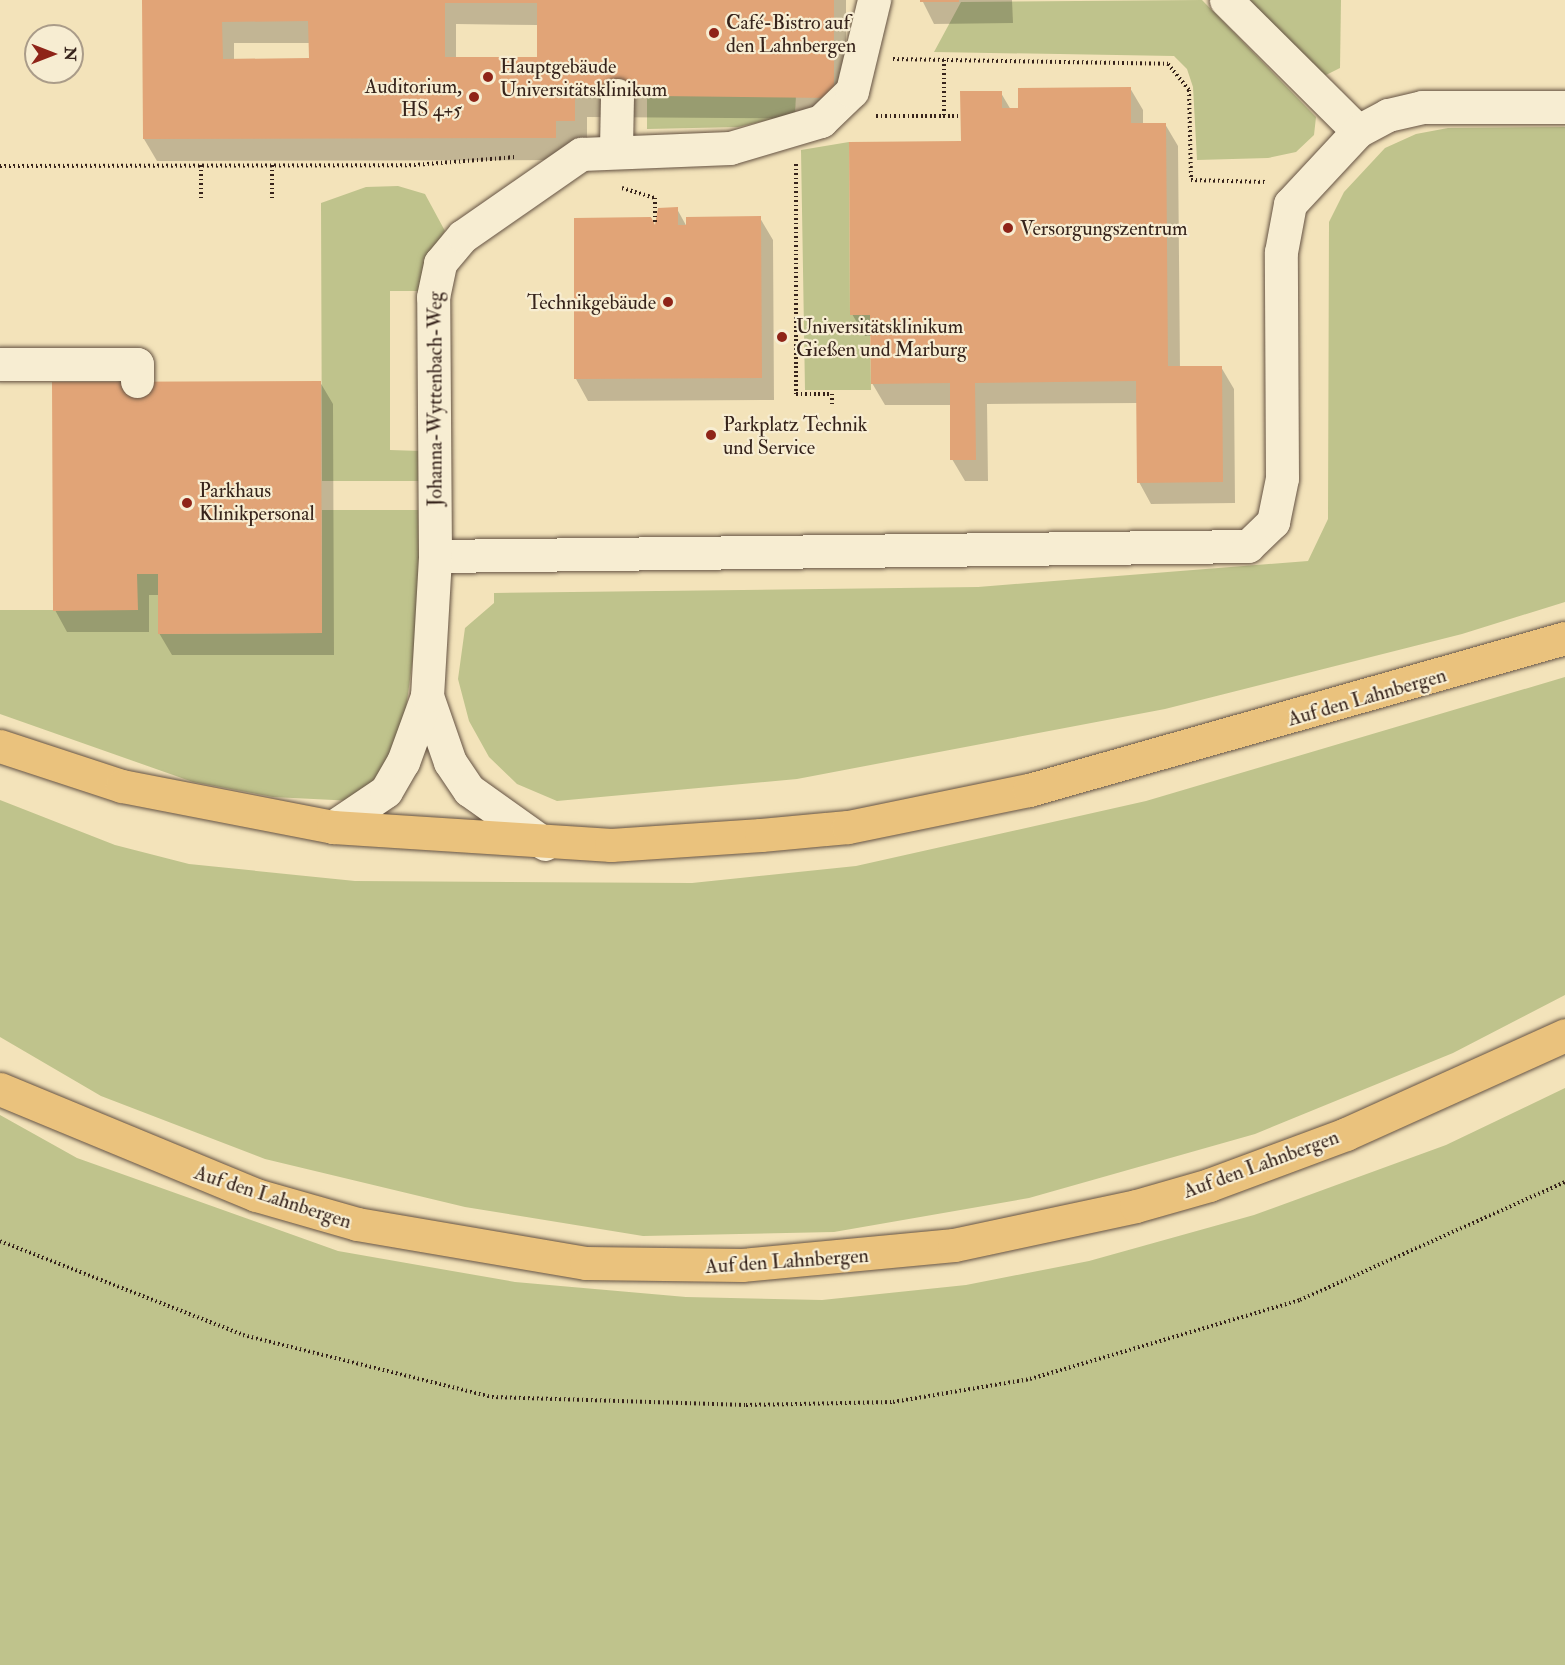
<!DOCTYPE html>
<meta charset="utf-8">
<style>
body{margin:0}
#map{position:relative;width:1565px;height:1665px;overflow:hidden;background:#f3e3ba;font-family:"IM FELL Double Pica",serif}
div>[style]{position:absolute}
.green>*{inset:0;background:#bfc38c}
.shadow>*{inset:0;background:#0003}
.building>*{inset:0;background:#e1a477;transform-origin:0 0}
.path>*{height:4px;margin-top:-2px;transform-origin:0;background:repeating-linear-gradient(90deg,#36231b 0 1.5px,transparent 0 4.5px)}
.roads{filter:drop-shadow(0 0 2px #655343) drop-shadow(0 0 2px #655343)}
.minor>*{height:33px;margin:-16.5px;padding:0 16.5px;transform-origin:16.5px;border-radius:16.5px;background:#f7edd2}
.major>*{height:33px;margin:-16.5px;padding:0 16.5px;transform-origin:16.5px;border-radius:16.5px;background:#eac27d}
.dots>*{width:16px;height:16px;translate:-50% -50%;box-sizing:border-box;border:3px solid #f7edd2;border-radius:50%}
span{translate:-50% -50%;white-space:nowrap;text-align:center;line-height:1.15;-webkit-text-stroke:4.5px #f7edd2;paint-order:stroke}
.poi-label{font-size:20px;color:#36231b}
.left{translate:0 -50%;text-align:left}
.right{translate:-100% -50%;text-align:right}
.street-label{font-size:20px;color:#36231b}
.north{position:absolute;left:24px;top:24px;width:60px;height:60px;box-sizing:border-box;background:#f7edd2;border:2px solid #aa9c89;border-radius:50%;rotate:90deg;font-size:16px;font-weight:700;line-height:24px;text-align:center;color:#36231b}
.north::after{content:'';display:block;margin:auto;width:21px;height:27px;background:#8f2418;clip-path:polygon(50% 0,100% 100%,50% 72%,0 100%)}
</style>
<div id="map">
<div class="green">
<div style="clip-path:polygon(1202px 0,1316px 117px,1314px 135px,1296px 152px,1268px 158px,1197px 160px,1193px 87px,1187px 69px,1174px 56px,934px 52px,961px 2px)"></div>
<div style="clip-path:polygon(1250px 0,1341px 0,1340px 68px,1322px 77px)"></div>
<div style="clip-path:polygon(647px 95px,796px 95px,795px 114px,738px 127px,647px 129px)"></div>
<div style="clip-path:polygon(1565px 127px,1565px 602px,1462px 634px,1165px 709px,797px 779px,557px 801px,517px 784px,489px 757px,469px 721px,458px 679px,465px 628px,494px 603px,494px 593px,978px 587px,1308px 561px,1328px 519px,1329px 222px,1344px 192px,1385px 148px,1416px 134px,1448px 128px)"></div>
<div style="clip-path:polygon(849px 142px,850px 314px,870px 315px,871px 390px,805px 390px,801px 150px)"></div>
<div style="clip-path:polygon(398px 186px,425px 194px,445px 231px,424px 263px,421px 291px,390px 291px,390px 450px,421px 451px,421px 481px,322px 481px,321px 203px,366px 187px)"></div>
<div style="clip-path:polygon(322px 510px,421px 510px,416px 636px,403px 730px,397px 754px,354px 801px,273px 797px,193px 782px,0 714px,0 610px,137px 610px,137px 574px,158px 574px,158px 634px,322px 633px)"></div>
<div style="clip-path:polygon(1565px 677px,1565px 995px,1453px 1053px,1255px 1134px,1029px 1198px,834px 1232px,643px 1236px,465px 1207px,265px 1159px,101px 1096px,0 1037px,0 800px,115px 845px,189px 864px,355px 881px,692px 883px,856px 866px,1146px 801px)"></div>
<div style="clip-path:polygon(1565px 1088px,1565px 1665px,0 1665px,0 1115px,77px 1158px,338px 1251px,515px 1282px,686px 1297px,822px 1300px,966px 1285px,1089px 1261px,1254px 1215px,1446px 1145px)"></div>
</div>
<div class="shadow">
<div style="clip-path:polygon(evenodd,144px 0,846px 0,846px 119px,587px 117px,587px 143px,568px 143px,568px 160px,157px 161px,144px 139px,144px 0,456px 24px,538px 25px,538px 59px,456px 59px,456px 24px,144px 0,234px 43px,310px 43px,310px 60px,234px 60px,234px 43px)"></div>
<div style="clip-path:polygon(1012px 0,1013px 23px,934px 24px,922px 0)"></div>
<div style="clip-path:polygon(1130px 88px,1143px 110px,1143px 124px,1165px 124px,1178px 146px,1180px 368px,1221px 367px,1234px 389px,1235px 503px,1151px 504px,1139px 482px,1138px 403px,987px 404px,988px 481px,965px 481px,952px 459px,951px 405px,885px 405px,872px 383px,872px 336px,865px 336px,852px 314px,1001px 93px,1011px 110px)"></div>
<div style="clip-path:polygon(677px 209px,687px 227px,760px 218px,773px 240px,774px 400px,588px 401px,576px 379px,656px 228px)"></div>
<div style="clip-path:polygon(320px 382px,333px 404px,334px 655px,172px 655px,159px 633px,159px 595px,149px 595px,149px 632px,67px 632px,55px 610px)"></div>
</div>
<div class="building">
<div style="clip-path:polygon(evenodd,142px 0,834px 0,834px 98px,575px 95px,575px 121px,556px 121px,556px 138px,143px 139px,142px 0,445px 3px,537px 3px,537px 57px,445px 57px,445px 3px,142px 0,308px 21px,309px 58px,223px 59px,222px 22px,308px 21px)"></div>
<div style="left:920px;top:0;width:39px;height:2px"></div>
<div style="clip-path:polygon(1131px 87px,1131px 123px,1166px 123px,1168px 366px,1222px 366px,1223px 482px,1137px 483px,1136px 381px,975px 383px,976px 460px,950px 460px,950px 383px,871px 384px,870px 315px,850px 315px,849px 142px,961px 141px,960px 91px,1002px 91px,1002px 108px,1018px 108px,1018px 88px)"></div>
<div style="clip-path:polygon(678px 207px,678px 225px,686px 225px,686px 217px,761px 216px,762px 378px,574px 379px,574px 218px,651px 217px,655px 225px,658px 208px)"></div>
<div style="clip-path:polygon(321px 381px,322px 633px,158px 634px,158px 574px,137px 574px,138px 610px,53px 611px,52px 382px)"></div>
</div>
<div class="path">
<div style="left:893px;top:59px;width:275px;rotate:1deg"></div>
<div style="left:1168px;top:64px;width:33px;rotate:51deg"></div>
<div style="left:1189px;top:90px;width:90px;rotate:88.7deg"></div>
<div style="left:1191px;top:180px;width:75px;rotate:1.5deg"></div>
<div style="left:944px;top:60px;width:56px;rotate:90deg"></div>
<div style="left:876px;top:116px;width:84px"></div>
<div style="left:796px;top:164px;width:230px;rotate:90deg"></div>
<div style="left:796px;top:394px;width:36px"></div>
<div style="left:832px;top:394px;width:10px;rotate:90deg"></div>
<div style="left:201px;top:165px;width:33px;rotate:90deg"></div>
<div style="left:272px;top:165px;width:34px;rotate:90deg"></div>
<div style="left:0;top:166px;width:414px;rotate:-0.1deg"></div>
<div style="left:414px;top:165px;width:101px;rotate:-4.5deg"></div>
<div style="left:622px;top:188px;width:34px;rotate:17deg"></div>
<div style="left:655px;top:198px;width:27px;rotate:90deg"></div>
<div style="left:0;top:1241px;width:261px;rotate:21.1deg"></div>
<div style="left:243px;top:1335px;width:257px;rotate:14deg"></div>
<div style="left:492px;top:1397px;width:254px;rotate:1.8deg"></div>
<div style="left:746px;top:1405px;width:147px;rotate:-1.2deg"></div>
<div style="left:893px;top:1402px;width:139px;rotate:-9.5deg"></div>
<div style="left:1030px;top:1379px;width:281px;rotate:-16.3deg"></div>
<div style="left:1300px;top:1300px;width:290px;rotate:-24deg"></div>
</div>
<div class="roads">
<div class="minor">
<div style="left:1226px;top:0;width:186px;rotate:44.8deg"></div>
<div style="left:616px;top:148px;width:53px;rotate:-88.9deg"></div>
<div style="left:0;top:364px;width:137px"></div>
<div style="left:137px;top:364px;width:17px;rotate:90deg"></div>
<div style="left:435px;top:556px;width:813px;rotate:-0.7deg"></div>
<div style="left:1248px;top:546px;width:35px;rotate:-44deg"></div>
<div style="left:1273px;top:522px;width:45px;rotate:-78.4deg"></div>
<div style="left:1282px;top:478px;width:226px;rotate:-90.3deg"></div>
<div style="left:1281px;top:252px;width:49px;rotate:-79.4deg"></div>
<div style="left:1290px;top:204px;width:100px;rotate:-47deg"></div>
<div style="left:1358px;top:131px;width:34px;rotate:-28deg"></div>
<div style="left:1388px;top:115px;width:35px;rotate:-13deg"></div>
<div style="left:1422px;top:107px;width:143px"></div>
<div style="left:427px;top:696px;width:70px;rotate:70.8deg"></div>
<div style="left:450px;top:762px;width:34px;rotate:56deg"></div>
<div style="left:469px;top:790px;width:93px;rotate:35.4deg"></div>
<div style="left:333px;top:827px;width:64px;rotate:-34.2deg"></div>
<div style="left:386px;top:791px;width:34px;rotate:-60deg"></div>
<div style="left:403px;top:762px;width:70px;rotate:-70deg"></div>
<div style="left:427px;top:696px;width:140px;rotate:-86.7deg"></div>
<div style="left:435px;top:556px;width:259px;rotate:-90.4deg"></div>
<div style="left:433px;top:297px;width:35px;rotate:-78deg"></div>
<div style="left:440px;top:263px;width:35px;rotate:-50deg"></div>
<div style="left:463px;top:236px;width:144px;rotate:-34.8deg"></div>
<div style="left:581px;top:154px;width:149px;rotate:-2.3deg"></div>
<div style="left:730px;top:148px;width:95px;rotate:-16.5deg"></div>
<div style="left:821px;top:121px;width:43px;rotate:-44.1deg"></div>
<div style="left:852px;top:91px;width:94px;rotate:-76.4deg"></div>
</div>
<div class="major">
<div style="left:0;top:746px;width:128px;rotate:18.2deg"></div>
<div style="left:122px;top:786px;width:215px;rotate:11deg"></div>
<div style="left:333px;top:827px;width:279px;rotate:3.7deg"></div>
<div style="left:611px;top:845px;width:150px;rotate:-3.8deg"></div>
<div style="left:761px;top:835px;width:87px;rotate:-5.3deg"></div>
<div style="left:848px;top:827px;width:185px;rotate:-11.6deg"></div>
<div style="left:1029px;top:790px;width:557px;rotate:-15.83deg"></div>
<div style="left:0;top:1089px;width:277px;rotate:22.5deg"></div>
<div style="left:256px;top:1195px;width:105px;rotate:16deg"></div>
<div style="left:357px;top:1224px;width:232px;rotate:9.7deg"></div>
<div style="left:586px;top:1263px;width:156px;rotate:0.7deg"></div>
<div style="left:742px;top:1265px;width:213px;rotate:-5.4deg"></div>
<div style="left:954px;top:1245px;width:186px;rotate:-12.1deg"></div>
<div style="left:1136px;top:1206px;width:76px;rotate:-16deg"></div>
<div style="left:1209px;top:1185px;width:146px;rotate:-20.4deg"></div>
<div style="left:1346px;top:1134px;width:240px;rotate:-24.3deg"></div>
</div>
</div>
<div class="dots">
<div style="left:714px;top:33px;background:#8f2418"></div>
<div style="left:488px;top:77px;background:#8f2418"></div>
<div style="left:474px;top:97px;background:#8f2418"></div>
<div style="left:1008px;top:228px;background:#8f2418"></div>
<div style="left:668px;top:302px;background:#8f2418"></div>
<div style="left:782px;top:337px;background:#8f2418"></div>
<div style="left:711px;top:435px;background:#8f2418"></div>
<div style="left:187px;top:503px;background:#8f2418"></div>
</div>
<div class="poi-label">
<span class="left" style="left:726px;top:34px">Café-Bistro auf<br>den Lahnbergen</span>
<span class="left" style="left:500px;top:78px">Hauptgebäude<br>Universitätsklinikum</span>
<span class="right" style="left:462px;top:98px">Auditorium,<br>HS 4+5</span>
<span class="left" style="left:1020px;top:228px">Versorgungszentrum</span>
<span class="right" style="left:656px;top:302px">Technikgebäude</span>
<span class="left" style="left:796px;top:338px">Universitätsklinikum<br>Gießen und Marburg</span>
<span class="left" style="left:723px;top:436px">Parkplatz Technik<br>und Service</span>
<span class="left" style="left:199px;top:502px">Parkhaus<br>Klinikpersonal</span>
</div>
<div class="street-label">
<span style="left:435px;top:399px;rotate:-90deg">Johanna-Wyttenbach-Weg</span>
<span style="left:1367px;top:697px;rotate:-16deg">Auf den Lahnbergen</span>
<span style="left:1261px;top:1164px;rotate:-20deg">Auf den Lahnbergen</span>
<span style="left:273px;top:1197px;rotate:18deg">Auf den Lahnbergen</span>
<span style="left:787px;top:1261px;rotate:-4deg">Auf den Lahnbergen</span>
</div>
<div class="north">N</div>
</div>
